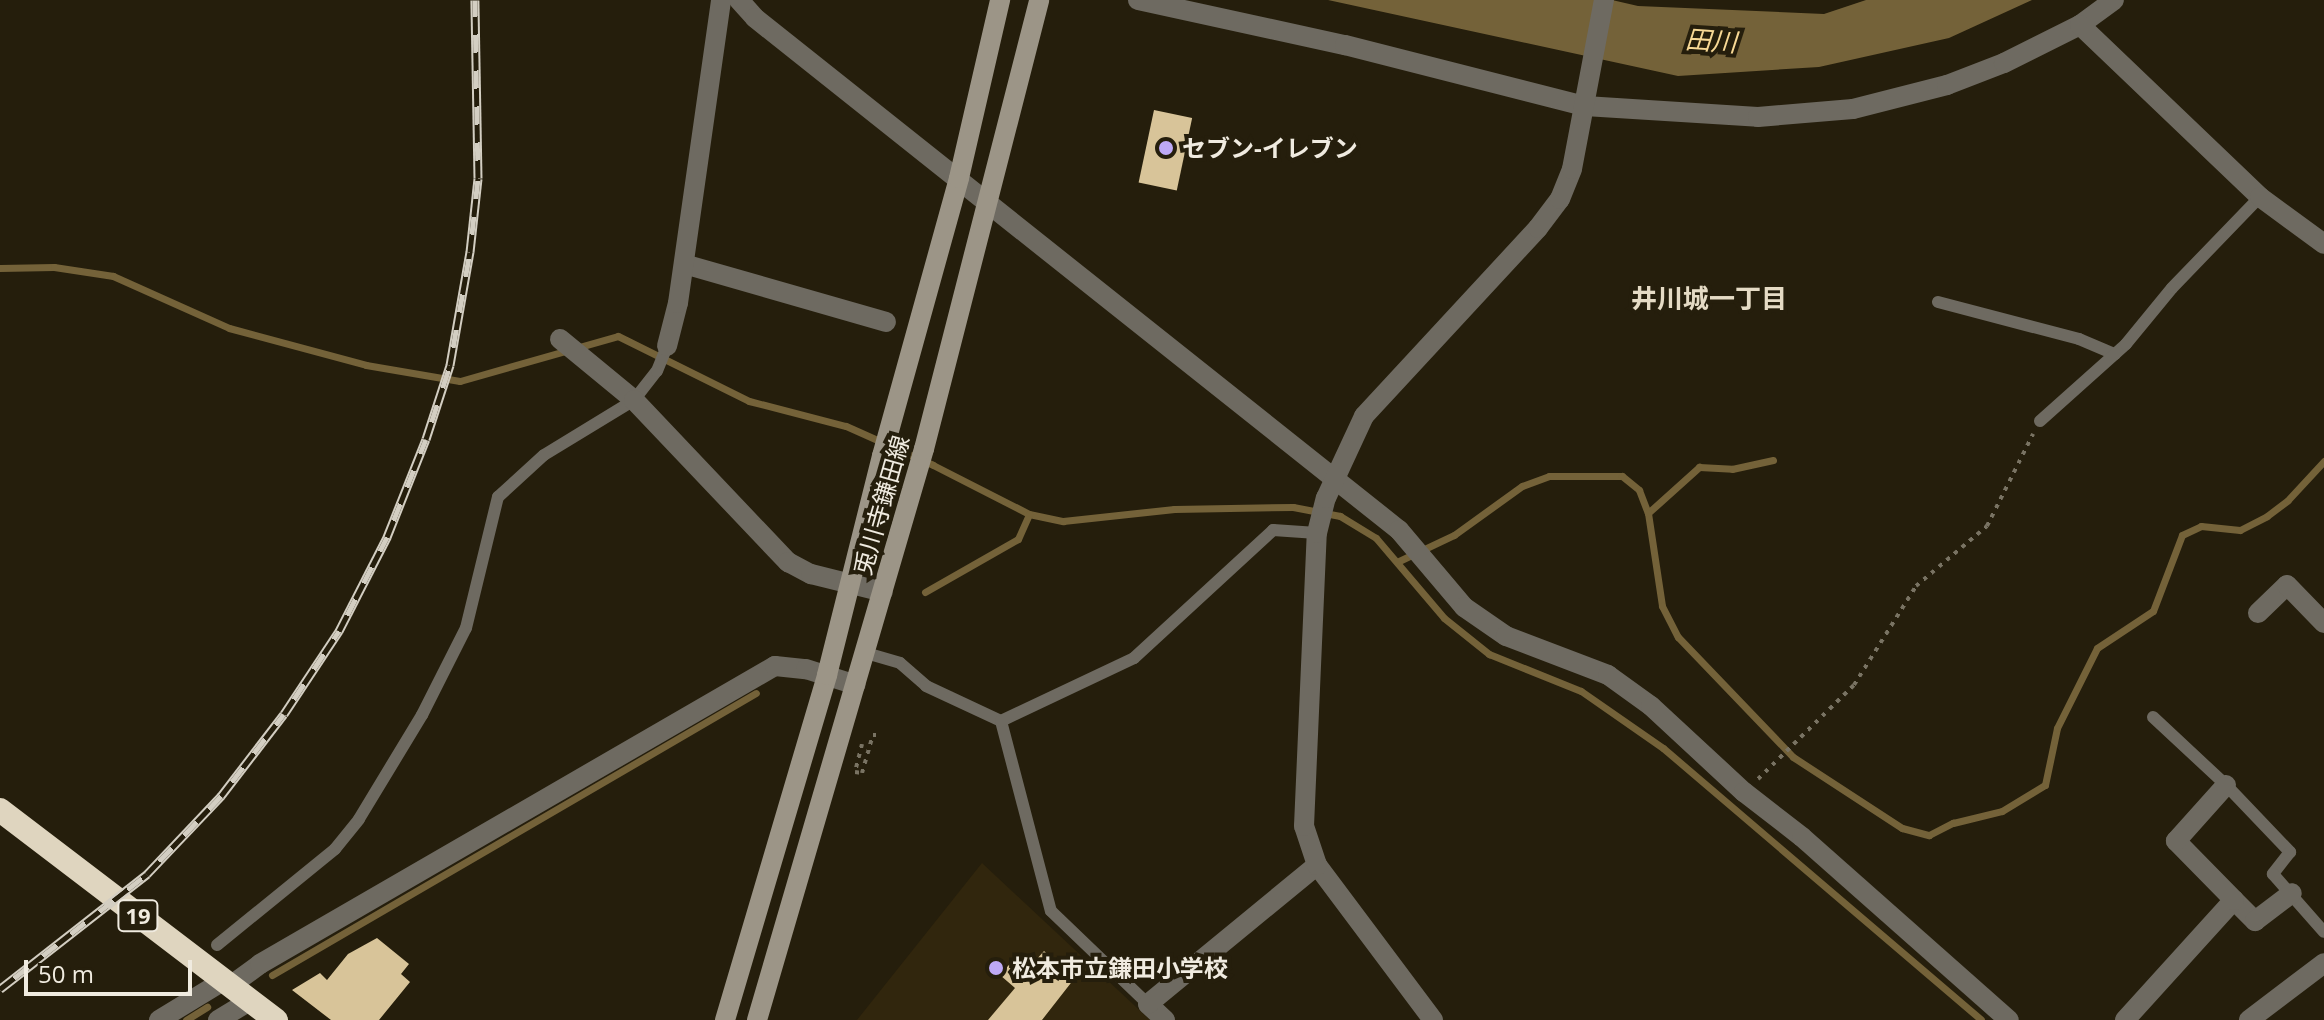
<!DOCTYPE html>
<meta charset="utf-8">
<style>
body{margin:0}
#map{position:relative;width:2324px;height:1020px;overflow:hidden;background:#251e0c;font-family:"Open Sans","Noto Sans JP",sans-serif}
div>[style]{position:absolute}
.built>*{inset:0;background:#31260d}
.water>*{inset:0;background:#746239}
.stream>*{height:7px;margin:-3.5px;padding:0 3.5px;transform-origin:3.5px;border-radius:3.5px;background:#746239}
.building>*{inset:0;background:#d8c499;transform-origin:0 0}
.path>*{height:4px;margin-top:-2px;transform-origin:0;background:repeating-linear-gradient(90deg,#797363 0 4px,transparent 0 10px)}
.lane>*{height:12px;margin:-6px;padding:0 6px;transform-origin:6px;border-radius:6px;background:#6e6a61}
.street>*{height:20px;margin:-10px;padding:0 10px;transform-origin:10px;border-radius:10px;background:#6e6a61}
.secondary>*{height:20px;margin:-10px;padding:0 10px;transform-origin:10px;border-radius:10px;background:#9c9587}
.highway>*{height:24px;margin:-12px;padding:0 12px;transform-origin:12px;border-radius:12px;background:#dfd5bf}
.rail>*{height:9px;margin-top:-4.5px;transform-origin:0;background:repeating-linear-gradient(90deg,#251e0c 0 18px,#d3cec2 0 36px);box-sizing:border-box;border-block:2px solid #d3cec2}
.dots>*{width:22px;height:22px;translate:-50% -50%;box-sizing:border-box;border:4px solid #251e0c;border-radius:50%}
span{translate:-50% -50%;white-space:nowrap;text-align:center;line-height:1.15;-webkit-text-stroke:8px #251e0c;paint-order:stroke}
.shield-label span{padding:2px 6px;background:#251e0c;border:2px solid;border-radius:6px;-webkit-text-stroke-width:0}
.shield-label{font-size:22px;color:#f0ebe0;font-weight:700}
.poi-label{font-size:24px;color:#f0ebe0;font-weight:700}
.left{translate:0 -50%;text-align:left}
.street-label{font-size:24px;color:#f0ebe0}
.water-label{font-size:26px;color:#f8d995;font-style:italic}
.neighbourhood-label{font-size:26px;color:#e5dbc5;font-weight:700}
.scale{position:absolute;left:24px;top:960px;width:168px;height:36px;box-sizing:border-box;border:4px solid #f0ebe0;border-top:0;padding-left:10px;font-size:24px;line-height:28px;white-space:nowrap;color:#f0ebe0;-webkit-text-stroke:6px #251e0c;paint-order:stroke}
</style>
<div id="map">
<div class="built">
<div style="clip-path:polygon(982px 863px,1150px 1020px,857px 1020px)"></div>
</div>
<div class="water">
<div style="clip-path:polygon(1328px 0,1612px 0,1638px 6px,1824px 14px,1866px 0,2032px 0,1949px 38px,1819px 67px,1678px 76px)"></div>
</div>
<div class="stream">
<div style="left:0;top:268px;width:54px;rotate:-1.1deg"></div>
<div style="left:54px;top:267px;width:60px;rotate:8.7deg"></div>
<div style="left:113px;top:276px;width:127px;rotate:24.1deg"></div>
<div style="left:229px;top:328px;width:142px;rotate:15.1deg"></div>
<div style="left:366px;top:365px;width:95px;rotate:9.7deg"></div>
<div style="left:460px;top:381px;width:164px;rotate:-15.9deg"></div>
<div style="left:618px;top:336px;width:146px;rotate:26.4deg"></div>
<div style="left:749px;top:401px;width:100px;rotate:14.5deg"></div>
<div style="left:846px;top:426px;width:95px;rotate:24.1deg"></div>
<div style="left:933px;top:465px;width:108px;rotate:27deg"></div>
<div style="left:1029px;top:514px;width:35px;rotate:12deg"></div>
<div style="left:1063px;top:521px;width:112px;rotate:-6.2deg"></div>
<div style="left:1174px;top:509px;width:119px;rotate:-1deg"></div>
<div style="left:1293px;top:507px;width:48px;rotate:10.8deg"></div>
<div style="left:1340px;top:516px;width:42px;rotate:31.4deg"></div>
<div style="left:1376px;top:538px;width:105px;rotate:49.6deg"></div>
<div style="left:1444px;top:618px;width:58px;rotate:38.7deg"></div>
<div style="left:1489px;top:654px;width:99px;rotate:21.9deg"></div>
<div style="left:1581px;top:691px;width:100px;rotate:34.8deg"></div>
<div style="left:1663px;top:748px;width:418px;rotate:40.5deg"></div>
<div style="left:1648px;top:513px;width:69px;rotate:-42deg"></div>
<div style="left:1699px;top:467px;width:33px;rotate:3deg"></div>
<div style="left:1732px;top:469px;width:42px;rotate:-12.4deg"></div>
<div style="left:1399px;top:561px;width:61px;rotate:-25.3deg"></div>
<div style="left:1454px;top:535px;width:84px;rotate:-35.8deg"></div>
<div style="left:1522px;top:486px;width:29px;rotate:-20deg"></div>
<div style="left:1549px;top:476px;width:73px"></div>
<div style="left:1622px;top:476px;width:22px;rotate:39deg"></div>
<div style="left:1639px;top:490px;width:25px;rotate:69deg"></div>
<div style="left:1648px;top:513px;width:94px;rotate:81.4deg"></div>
<div style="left:1662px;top:606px;width:35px;rotate:63deg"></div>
<div style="left:1678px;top:637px;width:166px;rotate:46.2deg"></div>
<div style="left:1793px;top:757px;width:130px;rotate:33.1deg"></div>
<div style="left:1902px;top:828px;width:28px;rotate:15deg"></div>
<div style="left:1929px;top:835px;width:27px;rotate:-27deg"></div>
<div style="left:1953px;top:823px;width:50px;rotate:-13.8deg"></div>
<div style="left:2002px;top:811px;width:50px;rotate:-31.2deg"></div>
<div style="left:2045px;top:785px;width:58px;rotate:-78.1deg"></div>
<div style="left:2057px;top:728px;width:89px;rotate:-63.4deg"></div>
<div style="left:2097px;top:648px;width:67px;rotate:-33.5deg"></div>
<div style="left:2153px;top:611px;width:81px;rotate:-69.1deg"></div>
<div style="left:2182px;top:535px;width:21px;rotate:-25deg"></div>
<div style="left:2201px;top:526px;width:39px;rotate:6deg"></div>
<div style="left:2240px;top:530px;width:30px;rotate:-27deg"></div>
<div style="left:2267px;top:516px;width:26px;rotate:-37deg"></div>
<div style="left:2288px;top:500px;width:53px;rotate:-47.3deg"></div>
<div style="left:925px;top:592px;width:107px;rotate:-29.7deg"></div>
<div style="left:1018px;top:539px;width:27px;rotate:-66deg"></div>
<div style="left:272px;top:975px;width:560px;rotate:-30.23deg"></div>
<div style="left:186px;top:1020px;width:25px;rotate:-32deg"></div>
</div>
<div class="building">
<div style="left:1154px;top:110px;width:39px;height:74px;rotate:12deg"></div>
<div style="clip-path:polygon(377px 938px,409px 964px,401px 974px,410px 982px,379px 1020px,331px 1020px,292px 990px,320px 973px,327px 980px,348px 954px)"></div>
<div style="clip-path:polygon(1044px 951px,1074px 979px,1042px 1020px,988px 1020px,1015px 988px,1000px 975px,1016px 957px,1028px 969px)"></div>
</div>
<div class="path">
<div style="left:862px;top:744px;width:29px;rotate:104deg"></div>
<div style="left:855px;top:772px;width:7px;rotate:8deg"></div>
<div style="left:862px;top:773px;width:40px;rotate:-74deg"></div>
<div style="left:873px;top:735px;width:3px"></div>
<div style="left:1758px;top:779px;width:134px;rotate:-44.4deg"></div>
<div style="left:1854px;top:685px;width:117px;rotate:-57.9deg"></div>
<div style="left:1916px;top:586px;width:93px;rotate:-40.2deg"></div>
<div style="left:1987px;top:526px;width:103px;rotate:-63.4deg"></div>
</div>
<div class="lane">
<div style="left:1938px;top:302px;width:146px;rotate:14.7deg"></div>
<div style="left:2079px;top:339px;width:39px;rotate:23deg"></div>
<div style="left:2040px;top:421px;width:115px;rotate:-41.8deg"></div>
<div style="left:2126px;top:344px;width:72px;rotate:-50.6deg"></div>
<div style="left:2172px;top:288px;width:127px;rotate:-46deg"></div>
<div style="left:866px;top:653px;width:35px;rotate:16deg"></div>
<div style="left:900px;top:663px;width:35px;rotate:41deg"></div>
<div style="left:926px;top:686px;width:83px;rotate:25deg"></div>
<div style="left:1001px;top:721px;width:196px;rotate:75.3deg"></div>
<div style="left:1051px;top:911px;width:134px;rotate:43.8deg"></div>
<div style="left:2153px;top:717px;width:100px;rotate:43deg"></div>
<div style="left:2226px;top:785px;width:93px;rotate:46.3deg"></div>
<div style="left:2290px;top:852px;width:28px;rotate:128deg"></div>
<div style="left:2273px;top:874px;width:77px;rotate:48.7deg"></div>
<div style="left:1001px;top:721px;width:147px;rotate:-25.3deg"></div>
<div style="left:1134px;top:658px;width:189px;rotate:-42.6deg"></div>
<div style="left:1273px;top:530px;width:44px;rotate:3.9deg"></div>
<div style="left:217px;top:945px;width:152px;rotate:-39.1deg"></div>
<div style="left:335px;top:849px;width:38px;rotate:-51deg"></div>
<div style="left:359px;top:819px;width:122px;rotate:-58.8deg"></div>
<div style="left:422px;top:715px;width:97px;rotate:-63.2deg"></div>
<div style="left:466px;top:628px;width:135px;rotate:-76.3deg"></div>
<div style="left:498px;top:497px;width:62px;rotate:-42.4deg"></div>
<div style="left:544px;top:455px;width:105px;rotate:-31.4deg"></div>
<div style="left:634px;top:400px;width:37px;rotate:-52deg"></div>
<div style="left:657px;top:371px;width:27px;rotate:-68deg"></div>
</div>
<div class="street">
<div style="left:739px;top:0;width:24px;rotate:48deg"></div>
<div style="left:755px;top:18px;width:823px;rotate:38.49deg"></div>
<div style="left:1399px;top:530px;width:101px;rotate:49.8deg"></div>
<div style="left:1464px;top:607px;width:51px;rotate:34.6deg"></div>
<div style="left:1506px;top:636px;width:109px;rotate:20.9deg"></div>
<div style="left:1608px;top:675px;width:53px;rotate:35.8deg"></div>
<div style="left:1651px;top:706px;width:127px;rotate:42.8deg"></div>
<div style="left:1744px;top:792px;width:73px;rotate:37.8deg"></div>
<div style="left:1802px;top:837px;width:276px;rotate:41.5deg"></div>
<div style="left:1138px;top:0;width:212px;rotate:12.3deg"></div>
<div style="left:1345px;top:45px;width:248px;rotate:14.3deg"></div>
<div style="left:1585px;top:106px;width:173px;rotate:3.6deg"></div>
<div style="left:1758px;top:117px;width:95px;rotate:-4.8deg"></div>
<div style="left:1853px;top:109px;width:97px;rotate:-14.3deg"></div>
<div style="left:1947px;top:85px;width:61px;rotate:-21.1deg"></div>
<div style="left:2004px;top:63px;width:85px;rotate:-26.6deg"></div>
<div style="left:2080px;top:25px;width:42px;rotate:-36.3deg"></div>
<div style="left:2080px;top:25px;width:249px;rotate:43.7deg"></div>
<div style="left:2260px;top:197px;width:79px;rotate:36.3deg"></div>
<div style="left:684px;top:264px;width:210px;rotate:16deg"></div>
<div style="left:560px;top:339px;width:96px;rotate:39.5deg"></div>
<div style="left:634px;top:400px;width:224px;rotate:46.5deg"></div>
<div style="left:788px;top:562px;width:26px;rotate:28deg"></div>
<div style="left:811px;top:574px;width:74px;rotate:14deg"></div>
<div style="left:667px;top:346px;width:44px;rotate:-75.7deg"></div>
<div style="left:678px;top:303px;width:306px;rotate:-81.9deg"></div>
<div style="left:2258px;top:613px;width:40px;rotate:-44deg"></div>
<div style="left:2287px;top:585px;width:53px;rotate:45.8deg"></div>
<div style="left:2234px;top:900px;width:30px;rotate:45deg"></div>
<div style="left:2255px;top:921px;width:46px;rotate:-37.1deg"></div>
<div style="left:230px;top:986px;width:37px;rotate:-36deg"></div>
<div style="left:260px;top:964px;width:595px;rotate:-30.06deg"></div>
<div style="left:775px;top:666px;width:31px;rotate:6deg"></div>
<div style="left:806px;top:669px;width:52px;rotate:17.7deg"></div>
<div style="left:159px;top:1020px;width:75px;rotate:-31.4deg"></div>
<div style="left:218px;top:1020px;width:37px;rotate:-31deg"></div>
<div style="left:1165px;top:1020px;width:23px;rotate:-137deg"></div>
<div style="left:1148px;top:1004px;width:219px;rotate:-39.4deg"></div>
<div style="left:1433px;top:1020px;width:194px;rotate:-126.8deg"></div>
<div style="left:1317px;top:865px;width:41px;rotate:-108.4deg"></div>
<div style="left:1304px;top:826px;width:293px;rotate:-87.5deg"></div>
<div style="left:1317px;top:533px;width:36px;rotate:-76deg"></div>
<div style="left:1326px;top:498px;width:90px;rotate:-65.1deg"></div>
<div style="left:1364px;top:416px;width:256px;rotate:-47.2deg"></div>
<div style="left:1538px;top:228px;width:36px;rotate:-53deg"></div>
<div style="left:1560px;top:199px;width:32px;rotate:-68deg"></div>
<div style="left:1572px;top:169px;width:172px;rotate:-79.3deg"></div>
<div style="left:2125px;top:1020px;width:162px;rotate:-47.8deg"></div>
<div style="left:2234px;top:900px;width:83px;rotate:-134.5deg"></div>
<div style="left:2176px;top:841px;width:75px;rotate:-48.2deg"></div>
<div style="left:2249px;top:1020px;width:94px;rotate:-37.2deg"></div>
</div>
<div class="secondary">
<div style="left:725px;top:1020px;width:360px;rotate:-73.5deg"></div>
<div style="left:827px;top:675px;width:226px;rotate:-75.9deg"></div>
<div style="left:882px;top:456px;width:288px;rotate:-74.5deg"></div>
<div style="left:959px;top:178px;width:183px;rotate:-77deg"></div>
<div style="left:757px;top:1020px;width:595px;rotate:-73.7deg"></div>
<div style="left:924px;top:449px;width:463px;rotate:-75.6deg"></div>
</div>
<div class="highway">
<div style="left:0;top:810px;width:347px;rotate:37.3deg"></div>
</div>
<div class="rail">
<div style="left:0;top:989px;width:187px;rotate:-38deg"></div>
<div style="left:147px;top:874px;width:108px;rotate:-46.5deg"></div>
<div style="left:221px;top:796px;width:103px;rotate:-52.5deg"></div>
<div style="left:284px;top:714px;width:100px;rotate:-56.5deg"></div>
<div style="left:339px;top:631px;width:106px;rotate:-62.9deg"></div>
<div style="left:387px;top:537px;width:105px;rotate:-68.3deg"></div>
<div style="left:426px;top:439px;width:78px;rotate:-72deg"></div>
<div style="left:450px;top:365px;width:115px;rotate:-80deg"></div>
<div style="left:470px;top:252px;width:74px;rotate:-83.8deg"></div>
<div style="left:478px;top:178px;width:178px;rotate:-91deg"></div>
</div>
<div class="dots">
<div style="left:1166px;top:148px;background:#bea9f5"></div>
<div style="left:996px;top:968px;background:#bea9f5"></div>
</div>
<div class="shield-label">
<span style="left:138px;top:916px">19</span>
</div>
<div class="poi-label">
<span class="left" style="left:1182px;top:148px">セブン-イレブン</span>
<span class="left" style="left:1012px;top:968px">松本市立鎌田小学校</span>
</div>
<div class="street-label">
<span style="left:881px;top:505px;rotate:-74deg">兎川寺鎌田線</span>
</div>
<div class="water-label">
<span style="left:1711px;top:41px;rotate:4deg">田川</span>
</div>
<div class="neighbourhood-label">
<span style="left:1709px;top:299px">井川城一丁目</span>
</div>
<div class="scale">50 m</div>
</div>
